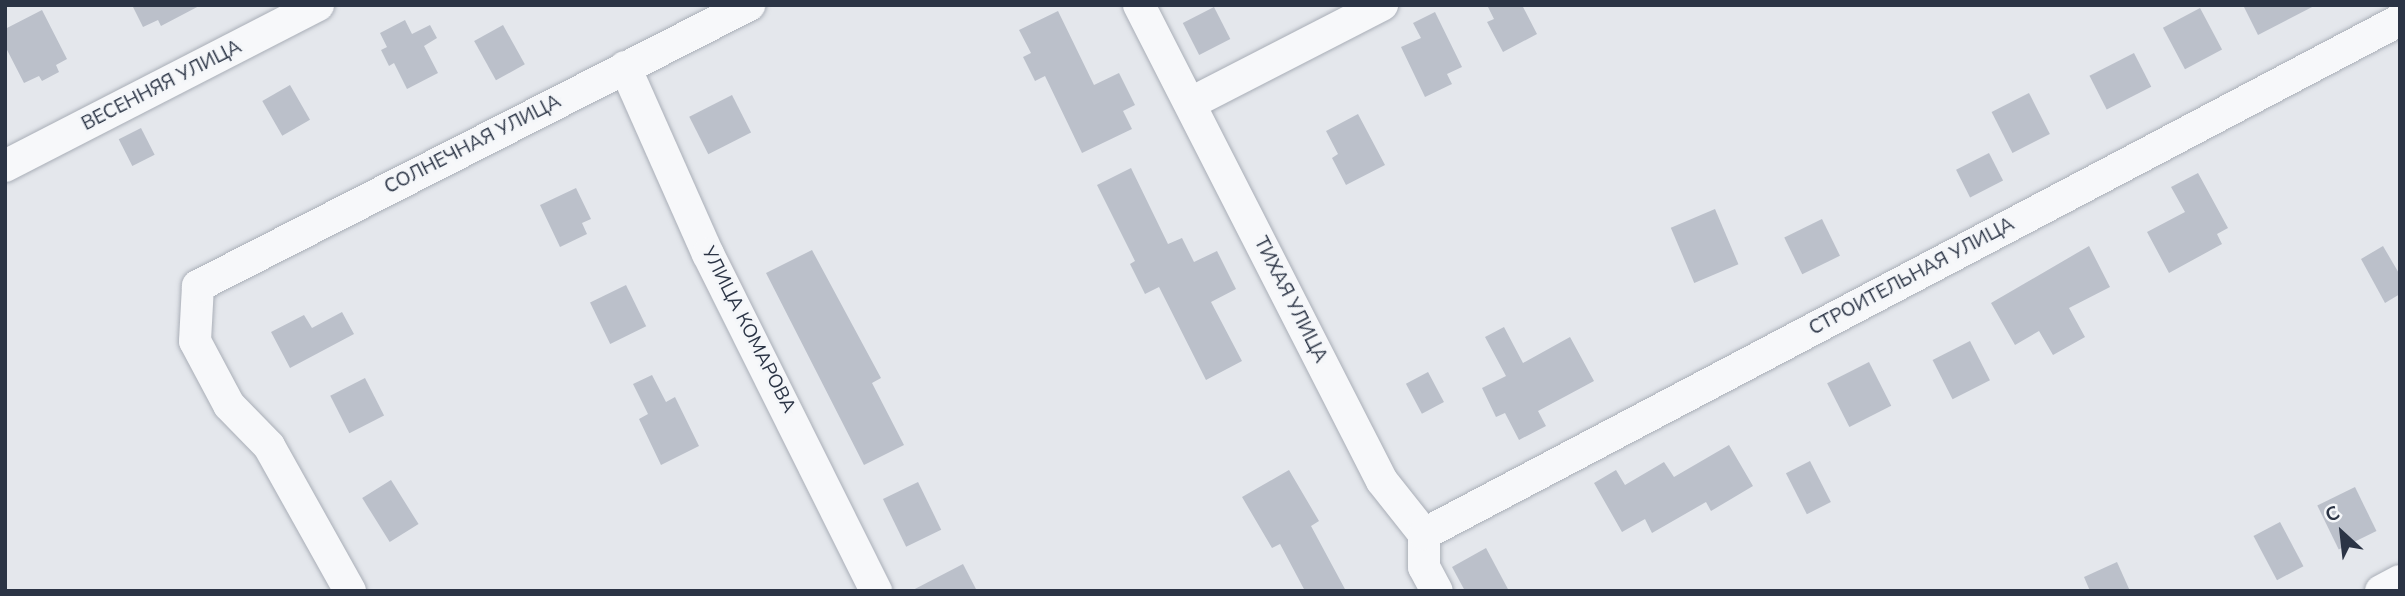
<!DOCTYPE html>
<meta charset="utf-8">
<style>
body{margin:0}
#map{position:relative;width:2405px;height:596px;overflow:hidden;background:#e4e7ec;font-family:"Nunito Sans",sans-serif}
div>[style]{position:absolute}
.building>*{inset:0;background:#bbc0ca;transform-origin:0 0}
.roads{filter:drop-shadow(0 0 2px #a9aeb7) drop-shadow(0 0 2px #a9aeb7)}
.minor>*{height:32px;margin:-16px;padding:0 16px;transform-origin:16px;border-radius:16px;background:#f7f8fa}
span{translate:-50% -50%;white-space:nowrap;text-align:center;line-height:1.15;-webkit-text-stroke:5px #f4f6f9;paint-order:stroke}
.street-label{font-size:19px;color:#2b3445}
.frame{position:absolute;inset:0;border:7px solid #2b3445;pointer-events:none}
.north{position:absolute;left:2307px;top:498px;width:70px;height:70px;-webkit-text-stroke:5px #f4f6f9;paint-order:stroke;rotate:333deg;font-size:19px;font-weight:700;line-height:28px;text-align:center;color:#2b3445}
.north::after{content:'';display:block;margin:auto;width:24px;height:32px;background:#2b3445;clip-path:polygon(50% 0,100% 100%,50% 72%,0 100%)}
</style>
<div id="map">
<div class="building">
<div style="clip-path:polygon(132px 5px,201px 5px,161px 26px,158px 20px,143px 27px)"></div>
<div style="clip-path:polygon(1487px 5px,1522px 5px,1537px 34px,1503px 52px,1487px 22px,1494px 19px)"></div>
<div style="clip-path:polygon(2243px 5px,2316px 5px,2258px 35px)"></div>
<div style="left:1214px;top:7px;width:36px;height:35px;rotate:63deg"></div>
<div style="left:2200px;top:8px;width:47px;height:42px;rotate:62deg"></div>
<div style="clip-path:polygon(42px 10px,67px 59px,56px 65px,59px 72px,42px 81px,39px 76px,24px 83px,5px 46px,5px 29px)"></div>
<div style="clip-path:polygon(1058px 11px,1094px 85px,1119px 73px,1135px 105px,1123px 111px,1132px 129px,1082px 153px,1045px 76px,1035px 81px,1023px 57px,1031px 53px,1019px 30px)"></div>
<div style="clip-path:polygon(1435px 12px,1462px 67px,1447px 74px,1452px 84px,1425px 97px,1401px 47px,1421px 38px,1413px 23px)"></div>
<div style="clip-path:polygon(405px 20px,412px 34px,430px 25px,437px 38px,424px 46px,438px 73px,407px 89px,394px 63px,389px 66px,381px 50px,387px 47px,380px 33px)"></div>
<div style="left:503px;top:25px;width:45px;height:33px;rotate:61deg"></div>
<div style="left:2134px;top:53px;width:38px;height:50px;rotate:63deg"></div>
<div style="left:290px;top:85px;width:40px;height:32px;rotate:60deg"></div>
<div style="left:2029px;top:93px;width:46px;height:42px;rotate:63deg"></div>
<div style="left:732px;top:95px;width:42px;height:48px;rotate:63deg"></div>
<div style="clip-path:polygon(1358px 114px,1385px 165px,1346px 185px,1332px 158px,1338px 154px,1326px 131px)"></div>
<div style="left:141px;top:128px;width:30px;height:25px;rotate:63deg"></div>
<div style="left:1989px;top:153px;width:31px;height:37px;rotate:63deg"></div>
<div style="clip-path:polygon(1131px 168px,1168px 244px,1182px 238px,1194px 262px,1217px 251px,1236px 289px,1211px 302px,1242px 361px,1206px 380px,1159px 287px,1145px 294px,1130px 264px,1135px 261px,1097px 185px)"></div>
<div style="clip-path:polygon(2198px 173px,2228px 228px,2217px 234px,2222px 244px,2169px 273px,2147px 232px,2185px 212px,2171px 187px)"></div>
<div style="clip-path:polygon(576px 188px,591px 219px,582px 223px,587px 234px,560px 247px,540px 205px)"></div>
<div style="left:1715px;top:209px;width:60px;height:48px;rotate:67deg"></div>
<div style="left:1822px;top:219px;width:41px;height:42px;rotate:64deg"></div>
<div style="clip-path:polygon(2089px 246px,2110px 287px,2069px 308px,2085px 337px,2053px 355px,2039px 331px,2015px 345px,1991px 303px)"></div>
<div style="clip-path:polygon(2383px 246px,2400px 275px,2400px 294px,2385px 303px,2361px 259px)"></div>
<div style="clip-path:polygon(812px 250px,881px 378px,872px 383px,904px 445px,864px 465px,766px 273px)"></div>
<div style="left:626px;top:285px;width:46px;height:40px;rotate:64deg"></div>
<div style="clip-path:polygon(342px 312px,354px 334px,290px 368px,271px 332px,304px 315px,312px 328px)"></div>
<div style="clip-path:polygon(1504px 327px,1523px 363px,1570px 337px,1594px 381px,1538px 411px,1546px 426px,1519px 440px,1505px 413px,1496px 417px,1482px 388px,1506px 376px,1485px 337px)"></div>
<div style="left:1970px;top:341px;width:44px;height:42px;rotate:63deg"></div>
<div style="left:1869px;top:362px;width:49px;height:47px;rotate:63deg"></div>
<div style="left:1428px;top:372px;width:34px;height:25px;rotate:62deg"></div>
<div style="clip-path:polygon(652px 375px,666px 402px,675px 397px,699px 446px,661px 465px,639px 419px,648px 414px,633px 384px)"></div>
<div style="left:365px;top:378px;width:42px;height:39px;rotate:63deg"></div>
<div style="clip-path:polygon(1729px 445px,1753px 486px,1711px 511px,1706px 502px,1652px 533px,1645px 519px,1622px 532px,1594px 483px,1616px 470px,1625px 485px,1664px 462px,1674px 477px)"></div>
<div style="left:1810px;top:461px;width:46px;height:27px;rotate:63deg"></div>
<div style="clip-path:polygon(1289px 470px,1319px 521px,1311px 526px,1346px 591px,1305px 591px,1280px 544px,1272px 548px,1242px 497px)"></div>
<div style="left:391px;top:480px;width:52px;height:34px;rotate:58deg"></div>
<div style="left:918px;top:482px;width:53px;height:39px;rotate:64deg"></div>
<div style="left:2355px;top:487px;width:49px;height:42px;rotate:64deg"></div>
<div style="left:2280px;top:522px;width:50px;height:30px;rotate:62deg"></div>
<div style="clip-path:polygon(1486px 548px,1509px 591px,1465px 591px,1452px 567px)"></div>
<div style="clip-path:polygon(2117px 562px,2130px 591px,2090px 591px,2084px 577px)"></div>
<div style="clip-path:polygon(963px 564px,977px 591px,911px 591px)"></div>
</div>
<div class="roads">
<div class="minor">
<div style="left:1139px;top:5px;width:534px;rotate:62.96deg"></div>
<div style="left:1382px;top:481px;width:68px;rotate:51.6deg"></div>
<div style="left:1424px;top:534px;width:33px;rotate:90deg"></div>
<div style="left:1424px;top:567px;width:27px;rotate:62deg"></div>
<div style="left:625px;top:67px;width:205px;rotate:66.1deg"></div>
<div style="left:708px;top:254px;width:377px;rotate:63.5deg"></div>
<div style="left:1191px;top:103px;width:215px;rotate:-27.2deg"></div>
<div style="left:5px;top:166px;width:352px;rotate:-27.2deg"></div>
<div style="left:1424px;top:534px;width:1103px;rotate:-27.77deg"></div>
<div style="left:350px;top:591px;width:166px;rotate:-119.2deg"></div>
<div style="left:269px;top:446px;width:57px;rotate:-134.3deg"></div>
<div style="left:229px;top:405px;width:72px;rotate:-118deg"></div>
<div style="left:195px;top:341px;width:55px;rotate:-86.9deg"></div>
<div style="left:198px;top:286px;width:619px;rotate:-27.02deg"></div>
<div style="left:2381px;top:591px;width:21px;rotate:-28deg"></div>
</div>
</div>
<div class="street-label">
<span style="left:162px;top:86px;rotate:-27deg">ВЕСЕННЯЯ УЛИЦА</span>
<span style="left:473px;top:145px;rotate:-27deg">СОЛНЕЧНАЯ УЛИЦА</span>
<span style="left:1912px;top:277px;rotate:-28deg">СТРОИТЕЛЬНАЯ УЛИЦА</span>
<span style="left:1290px;top:300px;rotate:63deg">ТИХАЯ УЛИЦА</span>
<span style="left:748px;top:330px;rotate:63deg">УЛИЦА КОМАРОВА</span>
</div>
<div class="frame"></div>
<div class="north">С</div>
</div>
